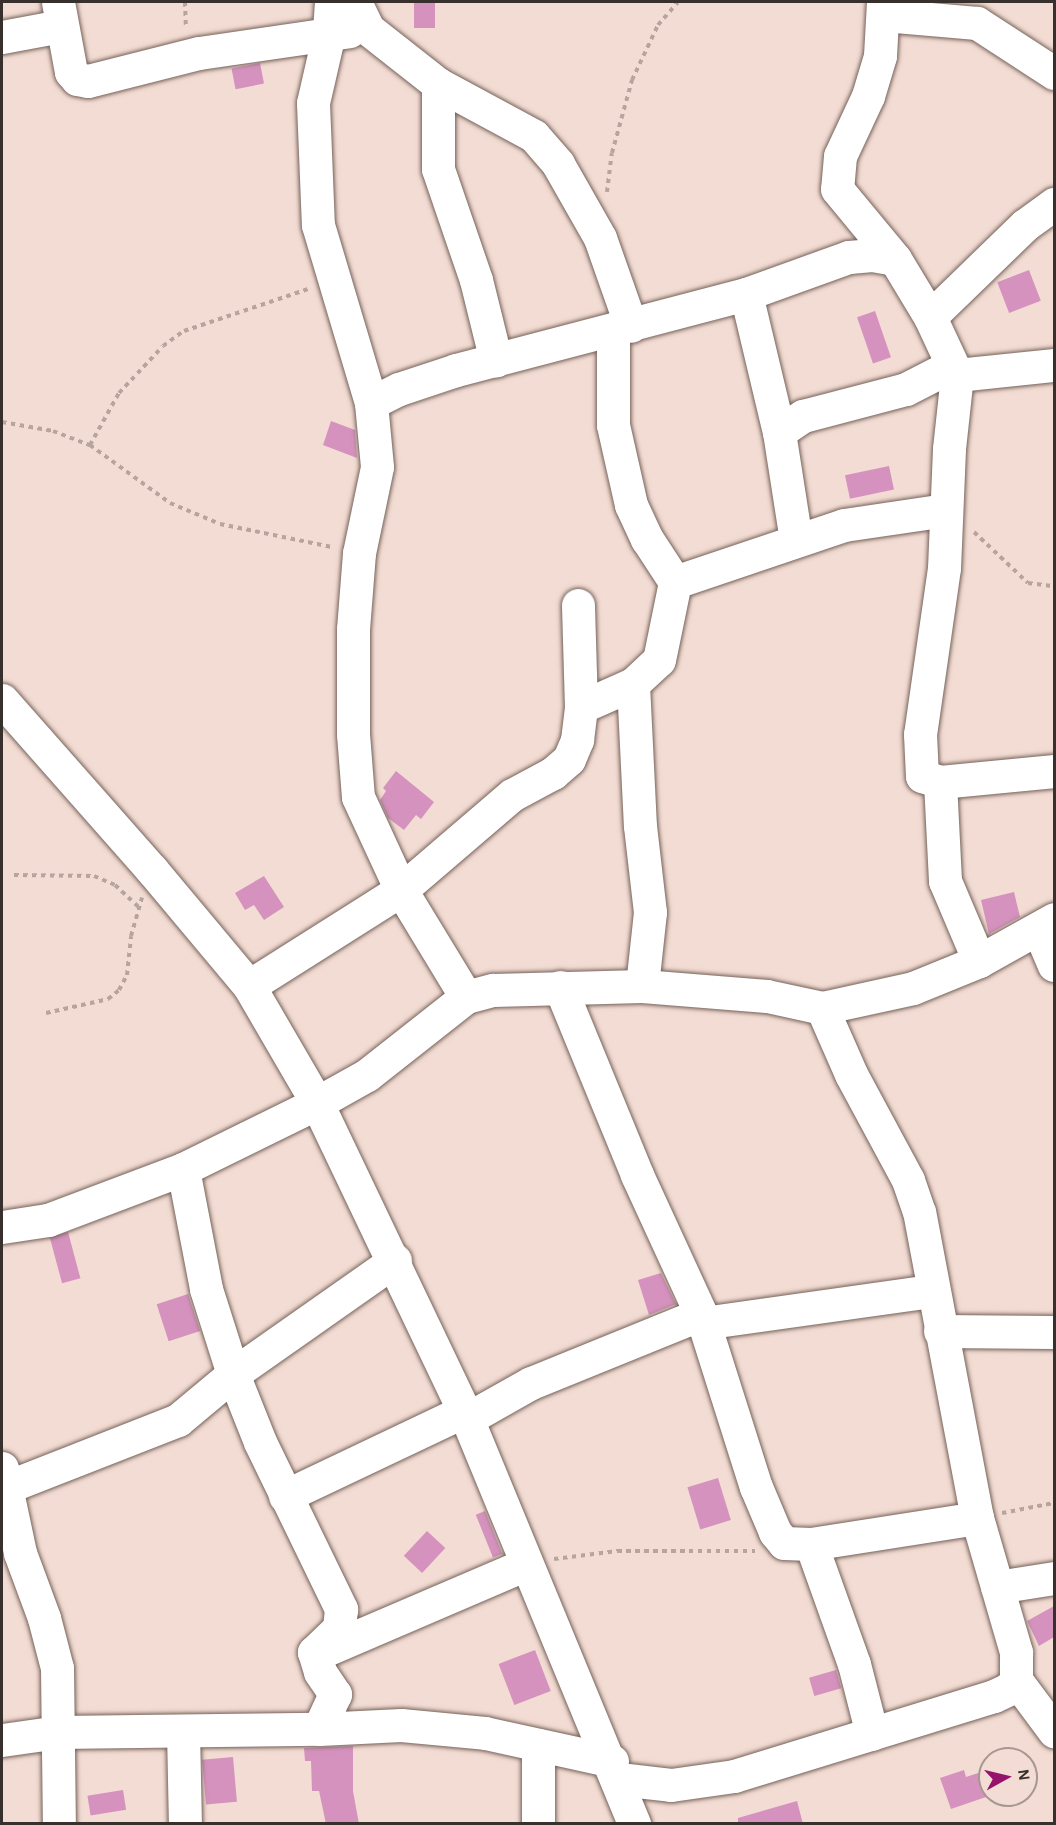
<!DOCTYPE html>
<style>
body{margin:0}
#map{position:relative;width:1056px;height:1825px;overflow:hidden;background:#f3dcd3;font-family:"Alegreya Sans",sans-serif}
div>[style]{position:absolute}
.building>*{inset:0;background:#d592be;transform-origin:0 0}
.path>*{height:4px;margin-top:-2px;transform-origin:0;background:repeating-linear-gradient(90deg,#b7a59d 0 4.5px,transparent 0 9px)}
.roads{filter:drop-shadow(0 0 2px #75625a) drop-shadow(0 0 2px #75625a)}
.minor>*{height:33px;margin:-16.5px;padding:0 16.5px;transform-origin:16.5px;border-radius:16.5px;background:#fff}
span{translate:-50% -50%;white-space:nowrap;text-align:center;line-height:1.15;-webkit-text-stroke:5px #f3dcd3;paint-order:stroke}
.frame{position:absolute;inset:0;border:3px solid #38302c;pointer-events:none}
.north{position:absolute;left:978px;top:1747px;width:60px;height:60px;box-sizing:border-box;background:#f3dcd3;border:2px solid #a89790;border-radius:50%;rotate:82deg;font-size:16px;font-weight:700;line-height:24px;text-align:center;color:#38302c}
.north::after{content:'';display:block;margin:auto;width:21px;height:27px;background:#95136b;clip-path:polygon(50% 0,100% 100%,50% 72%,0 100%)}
</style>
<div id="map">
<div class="building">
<div style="left:414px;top:2px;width:21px;height:26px"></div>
<div style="left:260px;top:63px;width:21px;height:29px;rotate:79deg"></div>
<div style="left:1029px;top:270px;width:33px;height:34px;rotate:69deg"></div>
<div style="left:875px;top:311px;width:49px;height:19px;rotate:71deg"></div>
<div style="clip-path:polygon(331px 421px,355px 430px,357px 458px,323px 445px)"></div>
<div style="left:889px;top:466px;width:24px;height:45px;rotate:78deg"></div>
<div style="clip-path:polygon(396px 771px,434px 802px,421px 819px,416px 815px,404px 830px,388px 818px,380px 800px,386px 791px,383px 788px)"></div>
<div style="clip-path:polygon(264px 876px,284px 907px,264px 920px,254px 905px,245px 910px,235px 893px)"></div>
<div style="clip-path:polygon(1014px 892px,1020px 917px,989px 934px,981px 900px)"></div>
<div style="left:68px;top:1232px;width:48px;height:19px;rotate:75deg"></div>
<div style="clip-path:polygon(661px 1273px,676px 1304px,649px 1315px,638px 1280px)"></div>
<div style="left:188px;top:1294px;width:39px;height:33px;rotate:72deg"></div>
<div style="left:718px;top:1478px;width:44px;height:32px;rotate:73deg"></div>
<div style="left:485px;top:1511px;width:46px;height:10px;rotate:68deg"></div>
<div style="left:427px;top:1531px;width:25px;height:34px;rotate:43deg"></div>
<div style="clip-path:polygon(1054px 1606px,1054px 1637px,1039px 1646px,1027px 1621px)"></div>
<div style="left:535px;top:1650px;width:44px;height:39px;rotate:69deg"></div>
<div style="left:836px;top:1670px;width:19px;height:28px;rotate:74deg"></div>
<div style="clip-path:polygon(353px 1746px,353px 1791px,359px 1824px,326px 1824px,319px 1791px,312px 1791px,311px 1761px,305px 1761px,304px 1748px)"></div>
<div style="left:233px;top:1757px;width:45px;height:31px;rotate:85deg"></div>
<div style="clip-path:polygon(964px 1770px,966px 1777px,978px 1773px,986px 1797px,951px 1809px,940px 1778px)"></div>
<div style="left:123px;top:1790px;width:20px;height:36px;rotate:81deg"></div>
<div style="clip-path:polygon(797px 1801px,803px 1824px,738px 1824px,738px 1818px)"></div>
</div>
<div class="path">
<div style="left:185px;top:2px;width:27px;rotate:88deg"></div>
<div style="left:607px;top:192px;width:39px;rotate:-83deg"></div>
<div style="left:612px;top:153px;width:76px;rotate:-74.7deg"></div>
<div style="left:632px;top:80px;width:61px;rotate:-64.7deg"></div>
<div style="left:658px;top:25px;width:30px;rotate:-49deg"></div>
<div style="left:2px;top:422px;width:52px;rotate:10deg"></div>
<div style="left:53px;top:431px;width:40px;rotate:21deg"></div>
<div style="left:90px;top:445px;width:99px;rotate:35.9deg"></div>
<div style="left:170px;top:503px;width:54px;rotate:22.8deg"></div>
<div style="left:220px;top:524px;width:114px;rotate:11.6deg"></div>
<div style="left:90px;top:445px;width:60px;rotate:-60.9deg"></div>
<div style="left:119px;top:393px;width:64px;rotate:-46.9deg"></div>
<div style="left:163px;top:346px;width:26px;rotate:-36deg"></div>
<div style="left:184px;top:331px;width:131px;rotate:-18.7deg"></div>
<div style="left:974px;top:532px;width:74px;rotate:43.4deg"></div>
<div style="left:1028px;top:583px;width:26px;rotate:7deg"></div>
<div style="left:14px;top:875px;width:80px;rotate:0.7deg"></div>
<div style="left:94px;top:876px;width:23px;rotate:23deg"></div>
<div style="left:115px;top:885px;width:33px;rotate:43deg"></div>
<div style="left:46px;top:1013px;width:64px;rotate:-12.7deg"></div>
<div style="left:108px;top:999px;width:14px;rotate:-39deg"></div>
<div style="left:119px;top:990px;width:17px;rotate:-62deg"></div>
<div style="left:127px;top:975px;width:39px;rotate:-84deg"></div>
<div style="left:131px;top:936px;width:40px;rotate:-74deg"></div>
<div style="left:1002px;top:1513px;width:53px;rotate:-10.9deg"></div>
<div style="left:554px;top:1559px;width:64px;rotate:-7.2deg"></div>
<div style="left:617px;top:1551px;width:138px"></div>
</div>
<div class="roads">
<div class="minor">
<div style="left:58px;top:2px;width:71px;rotate:79.5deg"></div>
<div style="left:71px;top:72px;width:9px;rotate:49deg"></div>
<div style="left:77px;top:79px;width:11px;rotate:10deg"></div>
<div style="left:88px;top:81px;width:114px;rotate:-14.2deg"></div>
<div style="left:199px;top:53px;width:152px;rotate:-8.3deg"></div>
<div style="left:331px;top:2px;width:31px;rotate:94deg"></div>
<div style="left:329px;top:33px;width:72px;rotate:102.9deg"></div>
<div style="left:313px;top:103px;width:122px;rotate:87.7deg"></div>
<div style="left:318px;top:225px;width:186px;rotate:73.4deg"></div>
<div style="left:371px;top:403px;width:64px;rotate:84.6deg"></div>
<div style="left:377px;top:467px;width:88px;rotate:101.8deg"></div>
<div style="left:359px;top:553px;width:76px;rotate:94.5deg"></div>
<div style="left:353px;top:629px;width:105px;rotate:90deg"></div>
<div style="left:353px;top:734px;width:63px;rotate:85.5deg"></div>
<div style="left:358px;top:797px;width:102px;rotate:65.2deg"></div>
<div style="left:401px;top:890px;width:125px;rotate:58.7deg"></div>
<div style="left:355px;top:2px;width:30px;rotate:64deg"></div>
<div style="left:368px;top:29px;width:89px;rotate:38.2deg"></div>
<div style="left:438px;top:84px;width:109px;rotate:28.4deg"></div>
<div style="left:534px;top:136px;width:37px;rotate:49deg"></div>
<div style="left:558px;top:164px;width:85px;rotate:60.4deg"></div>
<div style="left:600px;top:238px;width:93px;rotate:70.6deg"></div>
<div style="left:883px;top:2px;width:54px;rotate:93.2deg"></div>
<div style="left:880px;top:56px;width:42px;rotate:106.7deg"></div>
<div style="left:868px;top:96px;width:66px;rotate:115deg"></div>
<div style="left:840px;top:156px;width:33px;rotate:95deg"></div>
<div style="left:837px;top:189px;width:91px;rotate:50.4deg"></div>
<div style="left:895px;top:259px;width:68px;rotate:58.9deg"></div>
<div style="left:930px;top:317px;width:64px;rotate:65deg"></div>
<div style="left:957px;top:375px;width:98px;rotate:-5.9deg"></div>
<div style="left:884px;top:15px;width:93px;rotate:4.9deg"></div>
<div style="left:977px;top:23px;width:92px;rotate:33deg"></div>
<div style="left:2px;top:37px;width:60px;rotate:-10.6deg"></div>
<div style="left:438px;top:84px;width:85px;rotate:90deg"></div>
<div style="left:438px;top:169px;width:117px;rotate:71.1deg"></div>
<div style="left:476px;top:280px;width:83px;rotate:76.1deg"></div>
<div style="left:746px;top:294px;width:142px;rotate:76.6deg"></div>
<div style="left:779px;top:432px;width:109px;rotate:81.1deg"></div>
<div style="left:930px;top:317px;width:132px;rotate:-44.1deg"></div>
<div style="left:1025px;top:225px;width:36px;rotate:-36deg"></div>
<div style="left:613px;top:332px;width:93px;rotate:90deg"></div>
<div style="left:613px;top:425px;width:82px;rotate:77.3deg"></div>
<div style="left:631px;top:505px;width:38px;rotate:65deg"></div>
<div style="left:647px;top:539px;width:51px;rotate:56.9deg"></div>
<div style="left:957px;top:375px;width:74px;rotate:96.2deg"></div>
<div style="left:949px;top:449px;width:119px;rotate:92.4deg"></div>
<div style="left:944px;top:568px;width:168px;rotate:98.2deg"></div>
<div style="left:920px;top:734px;width:42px;rotate:87.3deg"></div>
<div style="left:922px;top:776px;width:19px;rotate:18deg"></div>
<div style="left:940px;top:782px;width:115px;rotate:-5.5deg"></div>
<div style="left:371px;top:403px;width:31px;rotate:-27deg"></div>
<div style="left:399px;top:389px;width:60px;rotate:-18.4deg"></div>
<div style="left:456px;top:370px;width:300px;rotate:-14.7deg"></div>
<div style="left:746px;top:294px;width:109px;rotate:-19.8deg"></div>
<div style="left:849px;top:257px;width:23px;rotate:-5deg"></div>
<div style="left:872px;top:255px;width:23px;rotate:10deg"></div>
<div style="left:779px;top:432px;width:29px;rotate:-34deg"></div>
<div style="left:803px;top:416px;width:106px;rotate:-14.7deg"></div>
<div style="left:906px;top:389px;width:51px;rotate:-27.1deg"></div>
<div style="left:633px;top:684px;width:142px;rotate:87.2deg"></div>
<div style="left:640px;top:826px;width:87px;rotate:83.4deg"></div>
<div style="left:650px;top:912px;width:74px;rotate:96.2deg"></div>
<div style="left:2px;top:700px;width:227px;rotate:48.6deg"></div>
<div style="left:152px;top:870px;width:151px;rotate:50.1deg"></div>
<div style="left:249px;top:986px;width:135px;rotate:59.8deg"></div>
<div style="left:317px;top:1103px;width:341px;rotate:64.5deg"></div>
<div style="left:464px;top:1411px;width:447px;rotate:67.6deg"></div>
<div style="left:581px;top:707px;width:57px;rotate:-23.9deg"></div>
<div style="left:633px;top:684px;width:35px;rotate:-43deg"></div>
<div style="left:659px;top:660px;width:80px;rotate:-78.4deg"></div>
<div style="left:675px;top:582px;width:178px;rotate:-18.6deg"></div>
<div style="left:844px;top:525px;width:102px;rotate:-8.4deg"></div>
<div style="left:940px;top:782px;width:99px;rotate:87.1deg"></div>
<div style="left:945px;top:881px;width:87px;rotate:67deg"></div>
<div style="left:1039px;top:930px;width:38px;rotate:67deg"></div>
<div style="left:249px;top:986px;width:180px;rotate:-32.3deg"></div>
<div style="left:401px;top:890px;width:146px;rotate:-40.6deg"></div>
<div style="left:512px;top:795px;width:47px;rotate:-28.2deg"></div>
<div style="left:553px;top:773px;width:21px;rotate:-41deg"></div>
<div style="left:569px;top:759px;width:21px;rotate:-67deg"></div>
<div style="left:577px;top:740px;width:33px;rotate:-83deg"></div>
<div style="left:581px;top:707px;width:102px;rotate:-91.7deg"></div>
<div style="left:560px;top:987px;width:203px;rotate:67.7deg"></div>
<div style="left:637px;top:1175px;width:153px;rotate:65.3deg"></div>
<div style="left:701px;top:1314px;width:182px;rotate:72.4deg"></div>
<div style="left:756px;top:1487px;width:49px;rotate:67.1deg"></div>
<div style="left:775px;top:1532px;width:14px;rotate:51deg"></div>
<div style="left:784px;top:1543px;width:27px;rotate:2deg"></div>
<div style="left:811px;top:1544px;width:168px;rotate:-8.9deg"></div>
<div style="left:183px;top:1169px;width:122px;rotate:79.1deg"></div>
<div style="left:206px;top:1289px;width:89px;rotate:72.4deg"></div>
<div style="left:233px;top:1374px;width:73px;rotate:68.3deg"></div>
<div style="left:260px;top:1442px;width:186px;rotate:64.1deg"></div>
<div style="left:341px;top:1609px;width:19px;rotate:96deg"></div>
<div style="left:339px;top:1628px;width:35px;rotate:136deg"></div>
<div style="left:314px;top:1652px;width:21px;rotate:73deg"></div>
<div style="left:320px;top:1672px;width:27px;rotate:56deg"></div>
<div style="left:335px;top:1694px;width:38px;rotate:115deg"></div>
<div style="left:2px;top:1227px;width:47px;rotate:-8.7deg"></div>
<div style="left:48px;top:1220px;width:144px;rotate:-20.7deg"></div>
<div style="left:183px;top:1169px;width:149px;rotate:-26.2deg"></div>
<div style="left:317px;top:1103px;width:57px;rotate:-29.2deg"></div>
<div style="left:367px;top:1075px;width:126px;rotate:-38.2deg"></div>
<div style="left:466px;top:997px;width:28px;rotate:-15deg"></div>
<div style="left:493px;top:990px;width:149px;rotate:-1.5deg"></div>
<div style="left:642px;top:986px;width:125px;rotate:4.6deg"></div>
<div style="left:767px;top:996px;width:56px;rotate:12.3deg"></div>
<div style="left:822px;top:1008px;width:93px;rotate:-12.4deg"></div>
<div style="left:913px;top:988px;width:71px;rotate:-22.2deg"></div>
<div style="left:979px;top:961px;width:86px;rotate:-29.2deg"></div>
<div style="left:703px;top:1323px;width:231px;rotate:-8deg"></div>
<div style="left:940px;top:1331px;width:114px;rotate:0.5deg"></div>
<div style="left:467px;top:1419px;width:73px;rotate:-29.4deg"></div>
<div style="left:531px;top:1383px;width:183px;rotate:-22.1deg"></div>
<div style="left:2px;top:1468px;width:87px;rotate:78deg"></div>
<div style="left:20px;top:1553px;width:69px;rotate:69.7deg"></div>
<div style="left:44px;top:1618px;width:52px;rotate:75.4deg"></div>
<div style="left:57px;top:1668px;width:156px;rotate:89.3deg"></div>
<div style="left:7px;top:1487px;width:184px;rotate:-21.4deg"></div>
<div style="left:178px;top:1420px;width:72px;rotate:-39.9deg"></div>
<div style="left:233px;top:1374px;width:198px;rotate:-35.1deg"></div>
<div style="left:285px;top:1496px;width:198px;rotate:-25.4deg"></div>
<div style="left:811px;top:1544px;width:127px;rotate:70.3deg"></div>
<div style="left:854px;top:1664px;width:72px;rotate:75.6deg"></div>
<div style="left:997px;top:1587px;width:58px;rotate:-9deg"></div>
<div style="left:321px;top:1652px;width:223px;rotate:-23.2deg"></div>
<div style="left:1016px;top:1680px;width:64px;rotate:53.3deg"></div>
<div style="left:183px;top:1731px;width:93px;rotate:88.8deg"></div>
<div style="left:2px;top:1740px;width:57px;rotate:-8.1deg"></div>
<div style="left:58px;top:1732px;width:261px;rotate:-0.7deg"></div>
<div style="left:319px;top:1729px;width:82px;rotate:-2.8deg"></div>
<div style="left:401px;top:1725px;width:84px;rotate:5.4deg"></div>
<div style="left:485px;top:1733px;width:130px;rotate:12.4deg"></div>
<div style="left:538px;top:1745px;width:79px;rotate:90deg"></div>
<div style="left:619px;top:1779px;width:52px;rotate:6.6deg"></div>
<div style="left:671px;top:1785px;width:64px;rotate:-8.1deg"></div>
<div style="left:734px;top:1776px;width:272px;rotate:-17.1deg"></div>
<div style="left:994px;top:1696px;width:17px;rotate:-25deg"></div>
<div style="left:1009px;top:1689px;width:11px;rotate:-52deg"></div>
<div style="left:1016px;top:1680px;width:28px;rotate:-90deg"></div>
<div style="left:1016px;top:1652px;width:140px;rotate:-106.2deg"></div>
<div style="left:977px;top:1518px;width:311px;rotate:-100.7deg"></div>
<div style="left:919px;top:1212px;width:34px;rotate:-109deg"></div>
<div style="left:908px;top:1180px;width:120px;rotate:-118.3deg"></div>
<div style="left:851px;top:1074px;width:72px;rotate:-113.7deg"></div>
</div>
</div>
<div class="frame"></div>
<div class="north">N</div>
</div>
